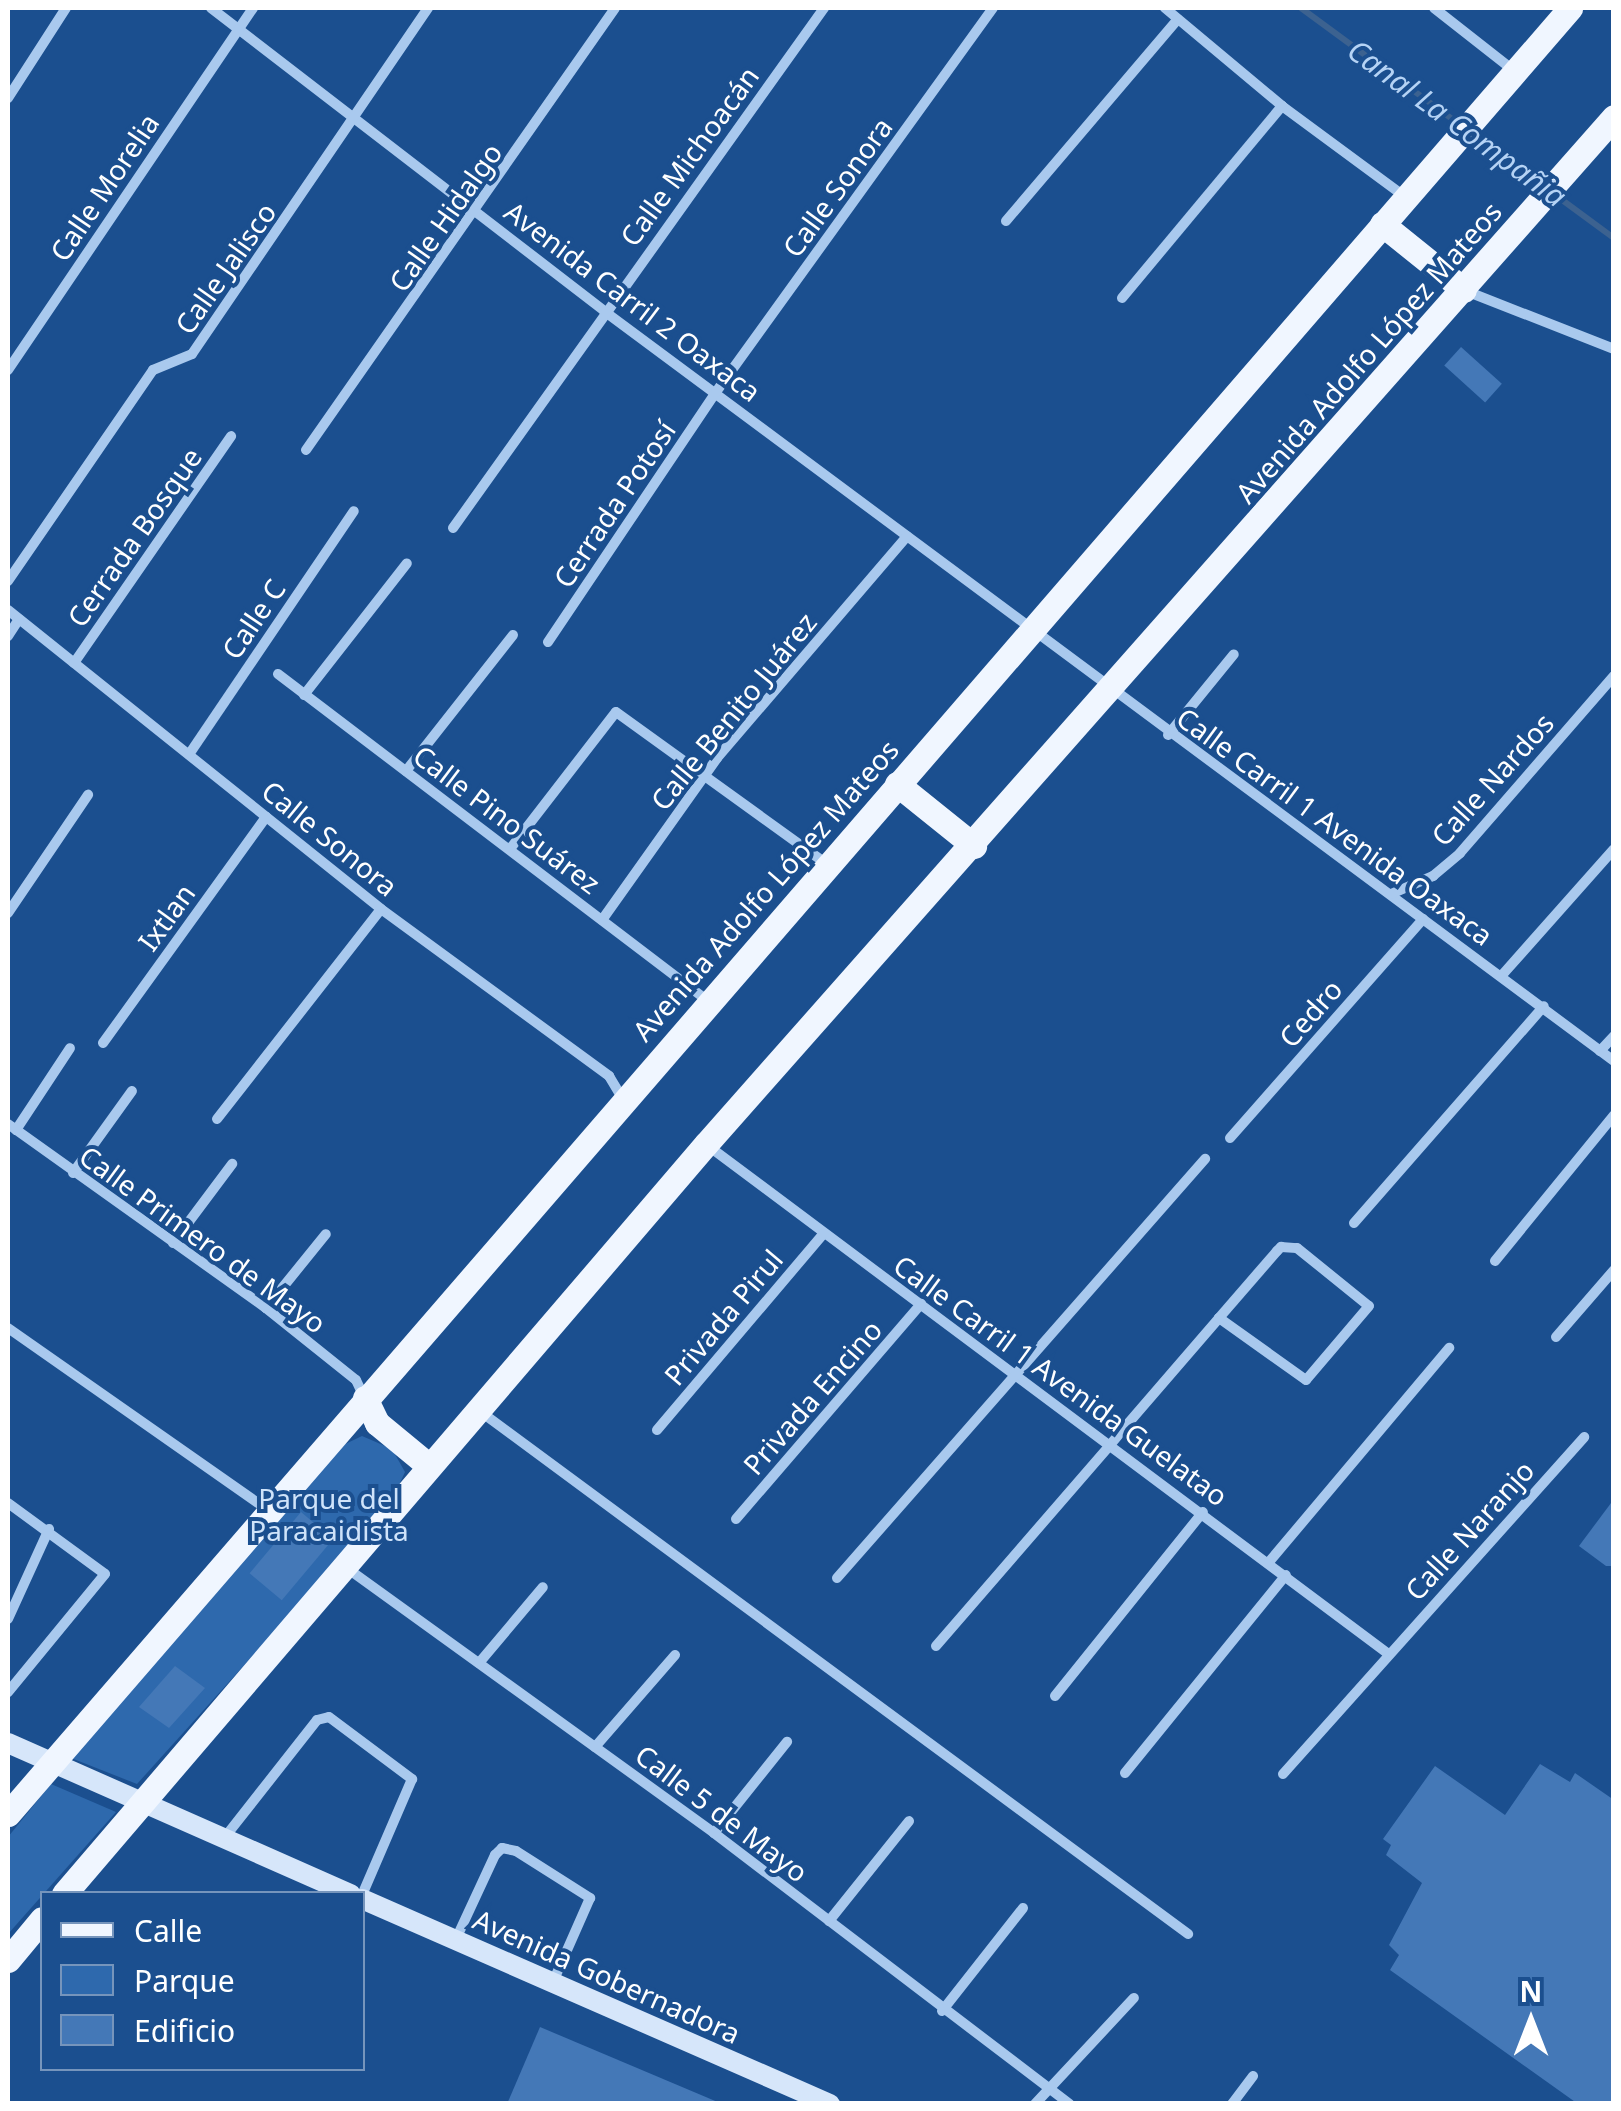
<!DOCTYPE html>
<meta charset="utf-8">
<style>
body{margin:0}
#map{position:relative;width:1621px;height:2111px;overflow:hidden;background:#1b4f8f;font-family:"Noto Sans",sans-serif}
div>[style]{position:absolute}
.green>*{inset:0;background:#2e69ad}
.stream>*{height:6px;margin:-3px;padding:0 3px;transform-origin:3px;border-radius:3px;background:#3c6290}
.building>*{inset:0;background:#4478b7;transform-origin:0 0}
.street>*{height:10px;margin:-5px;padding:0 5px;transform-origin:5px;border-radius:5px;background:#a9c9ee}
.secondary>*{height:20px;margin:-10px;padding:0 10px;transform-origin:10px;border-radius:10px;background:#d6e6fa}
.primary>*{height:25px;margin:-12.5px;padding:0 12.5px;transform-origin:12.5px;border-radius:12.5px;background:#f0f6ff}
span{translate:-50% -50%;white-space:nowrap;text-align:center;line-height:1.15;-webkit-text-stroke:8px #1b4f8f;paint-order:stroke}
.street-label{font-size:28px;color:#fff}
.park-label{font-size:28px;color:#cfe3fa}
.water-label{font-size:30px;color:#b5d3f5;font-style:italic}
.frame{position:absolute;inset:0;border:10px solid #fff;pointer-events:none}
.legend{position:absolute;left:40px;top:1891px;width:325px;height:180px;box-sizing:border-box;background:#1b4f8f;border:2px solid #7695bc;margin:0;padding:12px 18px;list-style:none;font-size:30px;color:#fff}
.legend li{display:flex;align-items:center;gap:20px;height:50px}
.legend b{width:50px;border:2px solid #7695bc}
.north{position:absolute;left:1481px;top:1971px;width:100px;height:100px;-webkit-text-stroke:8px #1b4f8f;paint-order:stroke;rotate:0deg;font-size:28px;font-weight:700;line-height:40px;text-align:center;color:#fff}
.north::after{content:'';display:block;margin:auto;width:35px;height:45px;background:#fff;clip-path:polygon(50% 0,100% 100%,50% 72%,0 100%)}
</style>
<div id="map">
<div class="green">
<div style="clip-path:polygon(362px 1436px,392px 1449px,405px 1472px,391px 1502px,137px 1784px,71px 1758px,272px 1520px,339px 1447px)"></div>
<div style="clip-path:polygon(51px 1784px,116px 1812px,8px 1934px,8px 1837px)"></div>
</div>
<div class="stream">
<div style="left:1301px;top:8px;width:197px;rotate:36.3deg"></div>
<div style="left:1470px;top:132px;width:92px;rotate:36.6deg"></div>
<div style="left:1554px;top:194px;width:74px;rotate:36.3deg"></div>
</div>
<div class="building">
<div style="left:1461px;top:347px;width:55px;height:25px;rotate:42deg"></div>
<div style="clip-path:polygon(1614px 1499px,1614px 1566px,1606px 1566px,1579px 1546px)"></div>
<div style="left:301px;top:1512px;width:42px;height:80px;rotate:40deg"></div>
<div style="clip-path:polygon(175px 1666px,205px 1688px,169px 1728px,139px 1707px)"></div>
<div style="clip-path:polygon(1540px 1764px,1570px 1782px,1575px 1773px,1614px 1800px,1614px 2104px,1578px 2104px,1390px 1970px,1399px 1955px,1389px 1945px,1422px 1883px,1386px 1855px,1391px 1845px,1383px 1839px,1435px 1766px,1505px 1815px)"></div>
<div style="clip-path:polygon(540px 2027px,720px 2103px,720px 2104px,507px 2104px)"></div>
</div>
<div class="street">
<div style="left:211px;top:8px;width:496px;rotate:37.6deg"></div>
<div style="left:604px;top:311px;width:1258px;rotate:36.6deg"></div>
<div style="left:1165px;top:8px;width:153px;rotate:39.9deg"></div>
<div style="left:1282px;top:106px;width:152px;rotate:36.4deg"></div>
<div style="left:1434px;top:8px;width:100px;rotate:38.1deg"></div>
<div style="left:8px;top:98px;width:107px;rotate:-57.2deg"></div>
<div style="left:1006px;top:221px;width:265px;rotate:-49.6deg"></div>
<div style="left:1466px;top:291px;width:159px;rotate:21.4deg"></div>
<div style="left:1122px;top:298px;width:250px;rotate:-50.2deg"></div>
<div style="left:8px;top:370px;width:437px;rotate:-55.9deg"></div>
<div style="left:306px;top:450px;width:539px;rotate:-55.04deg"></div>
<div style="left:453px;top:528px;width:639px;rotate:-54.49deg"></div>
<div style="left:8px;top:581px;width:256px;rotate:-55.5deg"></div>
<div style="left:153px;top:370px;width:42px;rotate:-22.3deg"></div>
<div style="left:192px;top:354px;width:419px;rotate:-55.7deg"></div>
<div style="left:8px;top:610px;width:478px;rotate:38.7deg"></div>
<div style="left:381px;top:909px;width:283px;rotate:36.2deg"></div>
<div style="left:609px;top:1076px;width:27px;rotate:59deg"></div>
<div style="left:8px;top:636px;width:20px;rotate:-57deg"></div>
<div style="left:548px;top:642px;width:301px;rotate:-56.1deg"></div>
<div style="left:716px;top:392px;width:473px;rotate:-54.2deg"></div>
<div style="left:74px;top:663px;width:276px;rotate:-55.3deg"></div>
<div style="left:278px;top:674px;width:540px;rotate:37.25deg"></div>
<div style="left:304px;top:695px;width:167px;rotate:-52deg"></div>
<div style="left:1168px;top:735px;width:104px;rotate:-50.8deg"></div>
<div style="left:190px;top:753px;width:292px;rotate:-55.9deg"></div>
<div style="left:406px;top:771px;width:173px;rotate:-51.8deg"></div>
<div style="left:510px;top:849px;width:173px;rotate:-52.3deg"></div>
<div style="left:616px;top:712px;width:260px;rotate:35.8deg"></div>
<div style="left:1391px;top:894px;width:46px;rotate:-23.2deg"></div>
<div style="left:1433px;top:876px;width:35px;rotate:-40deg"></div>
<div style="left:1460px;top:853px;width:235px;rotate:-49deg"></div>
<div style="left:8px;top:913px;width:143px;rotate:-55.9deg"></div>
<div style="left:602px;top:920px;width:199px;rotate:-54.6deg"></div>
<div style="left:717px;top:758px;width:292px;rotate:-49.4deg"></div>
<div style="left:1503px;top:974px;width:167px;rotate:-48.4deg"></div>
<div style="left:103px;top:1043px;width:279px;rotate:-54.2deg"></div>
<div style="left:1600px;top:1051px;width:21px;rotate:-47deg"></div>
<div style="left:217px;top:1119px;width:266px;rotate:-52deg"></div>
<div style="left:8px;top:1124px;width:317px;rotate:35.5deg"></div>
<div style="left:266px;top:1308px;width:115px;rotate:38.7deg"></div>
<div style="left:356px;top:1380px;width:19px;rotate:65deg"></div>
<div style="left:16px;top:1130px;width:98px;rotate:-56.6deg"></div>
<div style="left:1230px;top:1138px;width:292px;rotate:-48.6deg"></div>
<div style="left:707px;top:1145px;width:849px;rotate:36.76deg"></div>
<div style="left:73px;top:1173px;width:101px;rotate:-54.3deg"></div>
<div style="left:1354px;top:1223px;width:288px;rotate:-48.8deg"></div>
<div style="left:173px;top:1243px;width:99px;rotate:-53.2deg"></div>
<div style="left:1495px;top:1261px;width:188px;rotate:-50.8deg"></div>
<div style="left:266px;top:1308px;width:95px;rotate:-51deg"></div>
<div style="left:8px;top:1328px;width:317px;rotate:35deg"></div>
<div style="left:1556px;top:1337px;width:89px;rotate:-49.1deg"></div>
<div style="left:477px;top:1409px;width:884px;rotate:36.44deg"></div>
<div style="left:657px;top:1430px;width:257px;rotate:-49.7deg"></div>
<div style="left:8px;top:1503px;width:120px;rotate:36.2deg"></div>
<div style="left:105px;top:1574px;width:153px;rotate:129.4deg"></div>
<div style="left:736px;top:1519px;width:284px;rotate:-49.3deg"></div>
<div style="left:1269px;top:1562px;width:280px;rotate:-49.9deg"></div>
<div style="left:344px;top:1566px;width:456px;rotate:35.8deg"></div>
<div style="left:714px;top:1833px;width:447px;rotate:37.3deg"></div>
<div style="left:837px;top:1578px;width:558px;rotate:-48.71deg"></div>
<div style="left:8px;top:1619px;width:99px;rotate:-65.5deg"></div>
<div style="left:936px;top:1646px;width:266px;rotate:-49.1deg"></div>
<div style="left:1110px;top:1445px;width:23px;rotate:-50deg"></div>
<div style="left:1125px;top:1427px;width:144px;rotate:-49.2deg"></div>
<div style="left:1219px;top:1318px;width:89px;rotate:-49.1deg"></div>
<div style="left:1277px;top:1251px;width:6px;rotate:-45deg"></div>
<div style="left:1281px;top:1247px;width:16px;rotate:4deg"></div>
<div style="left:1297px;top:1248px;width:92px;rotate:38.9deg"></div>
<div style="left:1369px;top:1306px;width:97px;rotate:130.4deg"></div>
<div style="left:1306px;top:1380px;width:107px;rotate:-144.5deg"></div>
<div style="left:479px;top:1663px;width:99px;rotate:-49.9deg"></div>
<div style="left:1055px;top:1696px;width:236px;rotate:-51.2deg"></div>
<div style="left:595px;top:1747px;width:122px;rotate:-49deg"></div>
<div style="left:1125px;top:1773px;width:255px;rotate:-50.9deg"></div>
<div style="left:1283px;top:1774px;width:452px;rotate:-48.2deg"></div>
<div style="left:714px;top:1833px;width:117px;rotate:-51.3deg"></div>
<div style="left:225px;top:1837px;width:149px;rotate:-51.8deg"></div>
<div style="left:317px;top:1720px;width:12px;rotate:-14deg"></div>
<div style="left:329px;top:1717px;width:104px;rotate:36.8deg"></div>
<div style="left:412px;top:1779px;width:126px;rotate:113.3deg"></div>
<div style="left:829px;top:1921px;width:128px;rotate:-51.3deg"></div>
<div style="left:456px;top:1939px;width:93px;rotate:-65.1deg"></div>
<div style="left:495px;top:1855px;width:10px;rotate:-45deg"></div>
<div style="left:502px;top:1848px;width:14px;rotate:12deg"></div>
<div style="left:516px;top:1851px;width:88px;rotate:32.4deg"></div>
<div style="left:590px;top:1898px;width:92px;rotate:113.8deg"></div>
<div style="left:942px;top:2011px;width:131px;rotate:-51.8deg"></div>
<div style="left:1035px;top:2104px;width:145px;rotate:-47deg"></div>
<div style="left:1232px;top:2104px;width:35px;rotate:-53deg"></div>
</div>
<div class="secondary">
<div style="left:8px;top:1743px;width:375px;rotate:23.8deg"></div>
<div style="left:362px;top:1899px;width:511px;rotate:23.66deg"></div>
</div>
<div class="primary">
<div style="left:1382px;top:224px;width:105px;rotate:38.8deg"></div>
<div style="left:897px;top:784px;width:99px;rotate:38.8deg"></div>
<div style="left:365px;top:1398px;width:28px;rotate:64deg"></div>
<div style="left:377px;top:1423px;width:66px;rotate:39.5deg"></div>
<div style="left:8px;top:1814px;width:2388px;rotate:-49.14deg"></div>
<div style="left:64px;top:1894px;width:987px;rotate:-49.44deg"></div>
<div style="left:706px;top:1144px;width:1371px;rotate:-48.52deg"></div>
<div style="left:8px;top:1960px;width:53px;rotate:-50.3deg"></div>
</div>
<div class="street-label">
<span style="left:689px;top:156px;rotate:-54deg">Calle Michoacán</span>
<span style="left:104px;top:187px;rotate:-56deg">Calle Morelia</span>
<span style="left:837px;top:187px;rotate:-54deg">Calle Sonora</span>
<span style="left:445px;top:217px;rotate:-55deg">Calle Hidalgo</span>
<span style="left:225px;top:268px;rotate:-55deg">Calle Jalisco</span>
<span style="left:633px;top:301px;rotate:37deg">Avenida Carril 2 Oaxaca</span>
<span style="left:1368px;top:352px;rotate:-49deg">Avenida Adolfo López Mateos</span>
<span style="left:614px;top:504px;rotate:-56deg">Cerrada Potosí</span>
<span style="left:134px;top:537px;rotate:-55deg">Cerrada Bosque</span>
<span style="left:253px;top:619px;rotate:-56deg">Calle C</span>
<span style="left:733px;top:711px;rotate:-51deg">Calle Benito Juárez</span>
<span style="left:1492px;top:779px;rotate:-48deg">Calle Nardos</span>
<span style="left:507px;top:819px;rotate:37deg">Calle Pino Suárez</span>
<span style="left:1335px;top:826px;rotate:36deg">Calle Carril 1 Avenida Oaxaca</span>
<span style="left:330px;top:838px;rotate:39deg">Calle Sonora</span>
<span style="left:765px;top:890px;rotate:-49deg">Avenida Adolfo López Mateos</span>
<span style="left:166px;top:917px;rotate:-54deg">Ixtlan</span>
<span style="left:1310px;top:1013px;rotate:-49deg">Cedro</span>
<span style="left:203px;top:1239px;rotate:36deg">Calle Primero de Mayo</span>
<span style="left:723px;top:1317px;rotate:-50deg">Privada Pirul</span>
<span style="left:1061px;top:1380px;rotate:36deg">Calle Carril 1 Avenida Guelatao</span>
<span style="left:812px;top:1397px;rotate:-49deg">Privada Encino</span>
<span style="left:1469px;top:1530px;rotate:-48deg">Calle Naranjo</span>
<span style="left:722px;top:1813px;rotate:37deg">Calle 5 de Mayo</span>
<span style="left:607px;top:1976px;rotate:24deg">Avenida Gobernadora</span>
</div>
<div class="park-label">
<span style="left:329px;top:1514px">Parque del<br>Paracaidista</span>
</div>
<div class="water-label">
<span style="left:1457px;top:123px;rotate:36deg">Canal La Compañia</span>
</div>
<div class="frame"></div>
<ul class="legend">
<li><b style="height:12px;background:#f0f6ff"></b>Calle</li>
<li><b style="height:28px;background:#2e69ad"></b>Parque</li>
<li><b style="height:28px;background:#4478b7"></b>Edificio</li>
</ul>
<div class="north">N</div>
</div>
